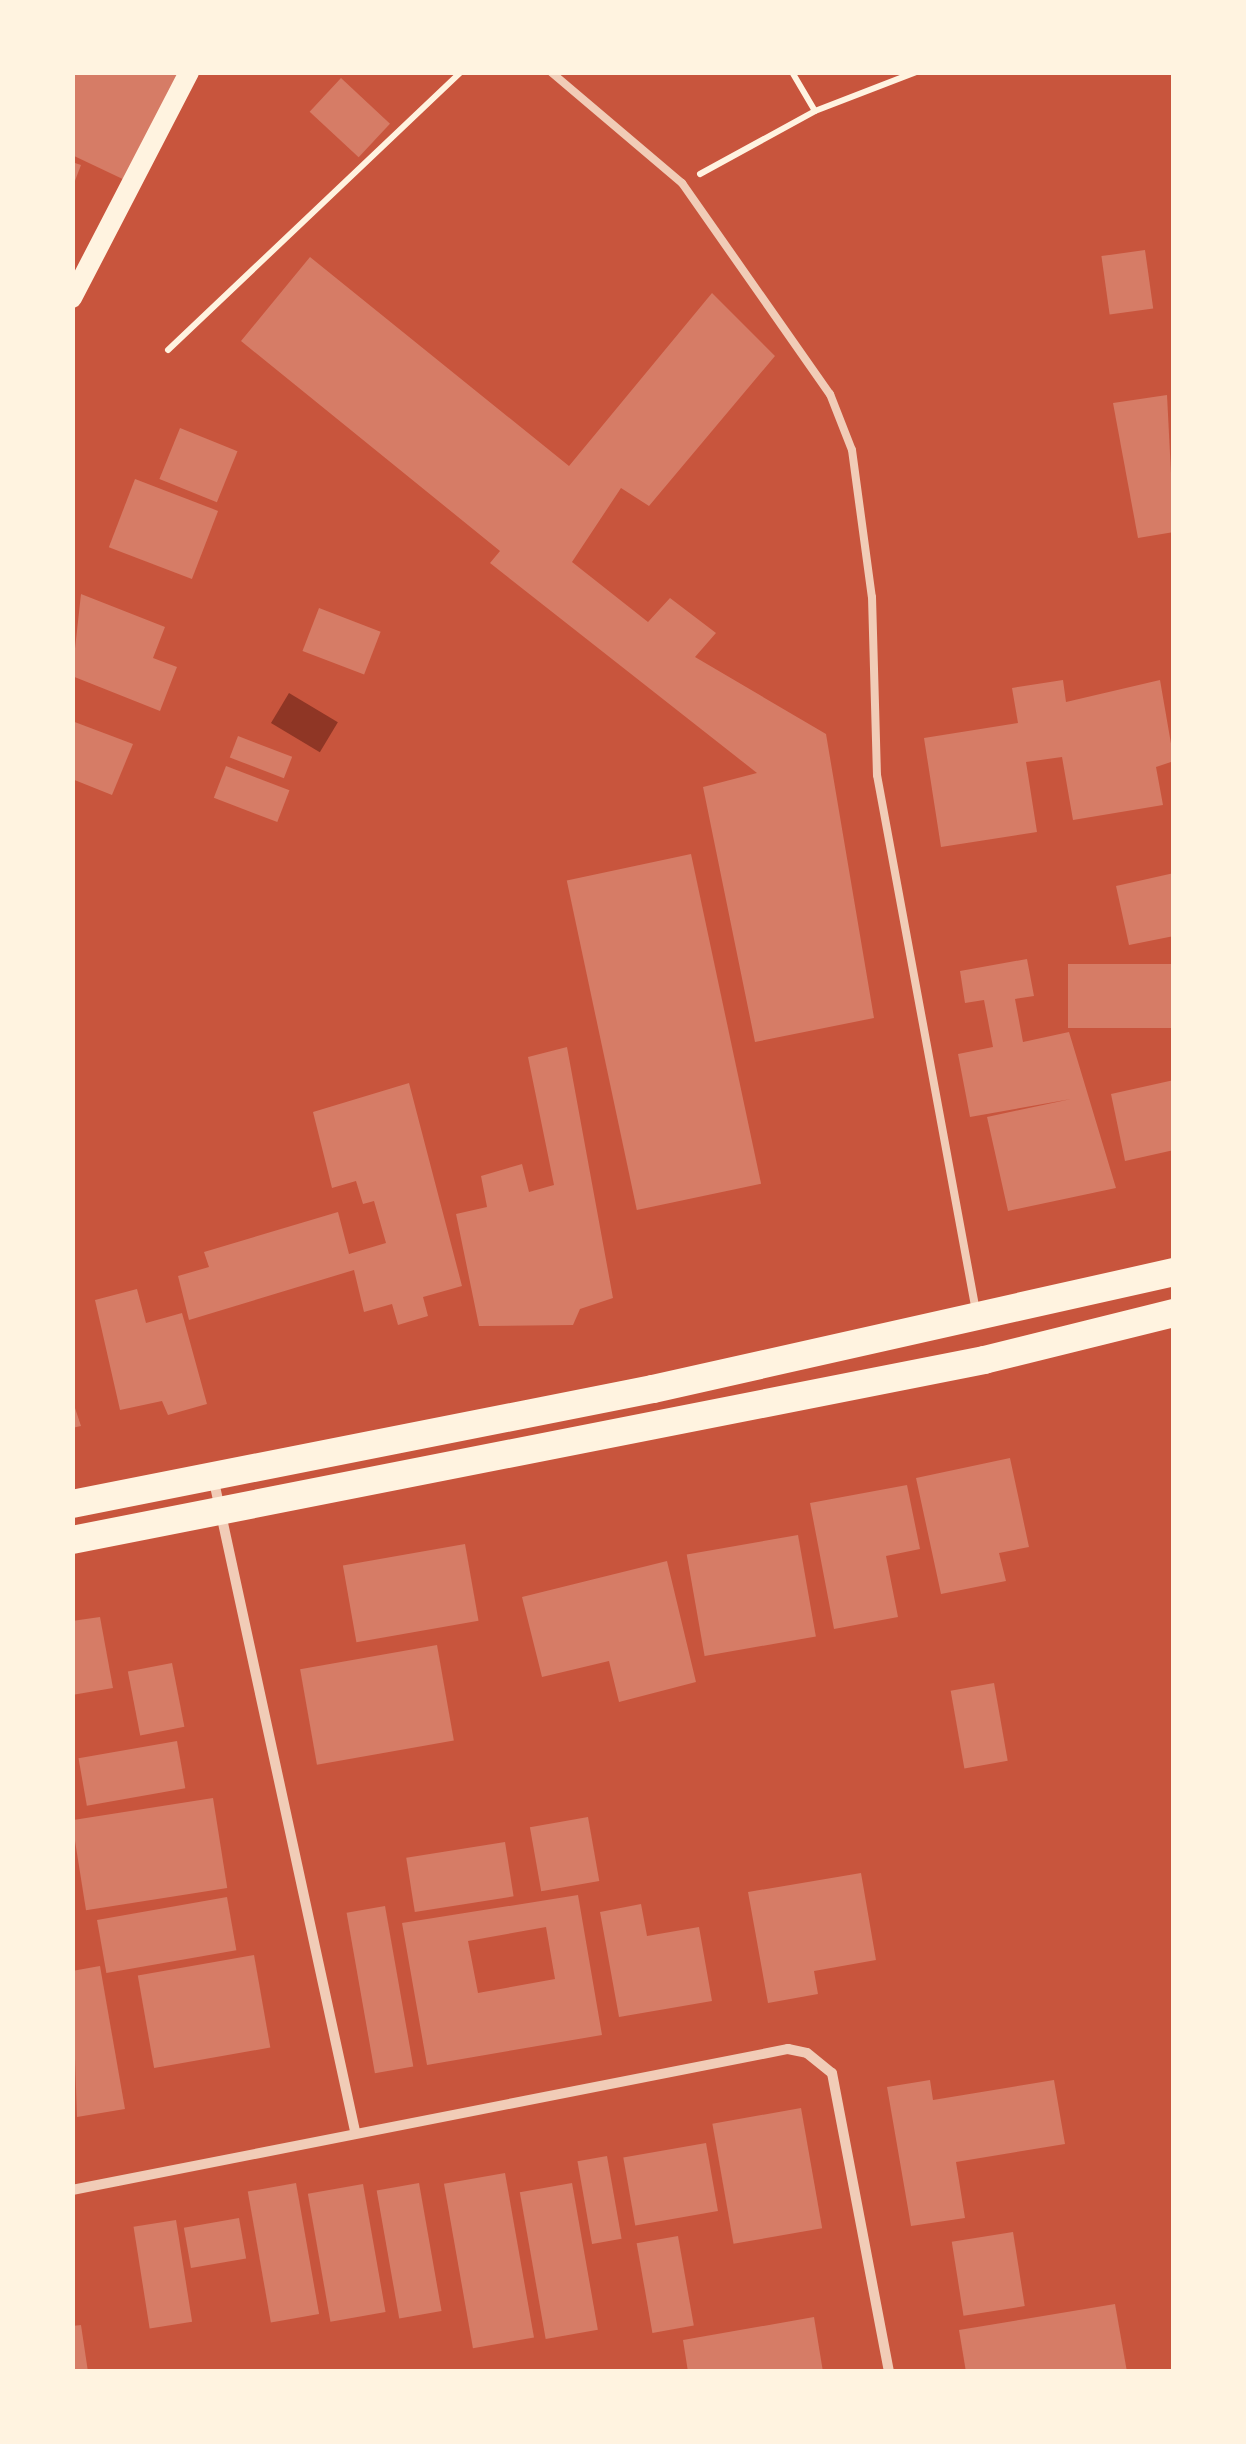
<!DOCTYPE html>
<style>
body{margin:0}
#map{position:relative;width:1246px;height:2444px;overflow:hidden;background:#c8553d;font-family:"Fira Sans",sans-serif}
div>[style]{position:absolute}
.water>*{inset:0;background:#8f3625;transform-origin:0 0}
.building>*{inset:0;background:#d67c66;transform-origin:0 0}
.path>*{height:6px;margin:-3px;padding:0 3px;transform-origin:3px;border-radius:3px;background:#fff3e0}
.service>*{height:8px;margin:-4px;padding:0 4px;transform-origin:4px;border-radius:4px;background:#f1ccb7}
.minor>*{height:10px;margin:-5px;padding:0 5px;transform-origin:5px;border-radius:5px;background:#f1ccb7}
.secondary>*{height:20px;margin:-10px;padding:0 10px;transform-origin:10px;border-radius:10px;background:#fff3e0}
.trunk>*{height:28px;margin:-14px;padding:0 14px;transform-origin:14px;border-radius:14px;background:#fff3e0}
span{translate:-50% -50%;white-space:nowrap;text-align:center;line-height:1.15;-webkit-text-stroke:10px #fff3e0;paint-order:stroke}
.frame{position:absolute;inset:0;border:75px solid #fff3e0;pointer-events:none}
</style>
<div id="map">
<div class="water">
<div style="left:289px;top:693px;width:57px;height:35px;rotate:31deg"></div>
</div>
<div class="building">
<div style="clip-path:polygon(72px 72px,183px 72px,129px 182px,72px 155px)"></div>
<div style="left:341px;top:78px;width:67px;height:46px;rotate:43deg"></div>
<div style="clip-path:polygon(72px 162px,81px 165px,73px 186px,72px 186px)"></div>
<div style="left:1145px;top:250px;width:59px;height:44px;rotate:82deg"></div>
<div style="clip-path:polygon(310px 257px,569px 466px,712px 293px,775px 356px,649px 506px,621px 488px,572px 562px,648px 622px,670px 598px,716px 633px,695px 657px,826px 734px,874px 1018px,755px 1042px,703px 787px,757px 773px,490px 563px,500px 551px,241px 341px)"></div>
<div style="clip-path:polygon(1167px 395px,1174px 532px,1138px 538px,1113px 403px)"></div>
<div style="left:180px;top:428px;width:62px;height:55px;rotate:22deg"></div>
<div style="left:135px;top:479px;width:89px;height:73px;rotate:21deg"></div>
<div style="clip-path:polygon(81px 594px,165px 627px,153px 658px,177px 667px,160px 711px,72px 676px)"></div>
<div style="left:319px;top:608px;width:66px;height:46px;rotate:21deg"></div>
<div style="clip-path:polygon(1063px 680px,1066px 702px,1160px 680px,1174px 761px,1156px 767px,1163px 805px,1073px 820px,1062px 757px,1026px 762px,1037px 832px,941px 847px,924px 738px,1018px 723px,1012px 688px)"></div>
<div style="clip-path:polygon(72px 721px,133px 744px,112px 795px,72px 779px)"></div>
<div style="left:238px;top:736px;width:58px;height:23px;rotate:21deg"></div>
<div style="left:226px;top:766px;width:68px;height:34px;rotate:21deg"></div>
<div style="left:691px;top:854px;width:337px;height:127px;rotate:78deg"></div>
<div style="clip-path:polygon(1174px 873px,1174px 936px,1129px 945px,1116px 886px)"></div>
<div style="clip-path:polygon(1027px 959px,1034px 996px,1015px 999px,1023px 1042px,1069px 1032px,1116px 1188px,1008px 1211px,987px 1117px,1071px 1099px,970px 1117px,958px 1054px,993px 1047px,984px 1000px,965px 1003px,960px 971px)"></div>
<div style="left:1174px;top:964px;width:64px;height:106px;rotate:90deg"></div>
<div style="clip-path:polygon(567px 1047px,613px 1298px,580px 1309px,573px 1325px,479px 1326px,456px 1214px,487px 1207px,481px 1176px,522px 1164px,529px 1192px,554px 1185px,528px 1057px)"></div>
<div style="clip-path:polygon(1174px 1080px,1174px 1150px,1125px 1161px,1111px 1094px)"></div>
<div style="clip-path:polygon(409px 1083px,462px 1286px,423px 1297px,428px 1316px,398px 1325px,392px 1304px,364px 1312px,354px 1270px,189px 1320px,178px 1276px,209px 1267px,204px 1252px,338px 1212px,349px 1254px,386px 1243px,374px 1201px,363px 1204px,356px 1181px,332px 1188px,313px 1112px)"></div>
<div style="clip-path:polygon(137px 1289px,146px 1323px,182px 1313px,207px 1404px,168px 1415px,162px 1401px,120px 1410px,95px 1300px)"></div>
<div style="clip-path:polygon(72px 1399px,81px 1426px,72px 1428px)"></div>
<div style="clip-path:polygon(1010px 1458px,1029px 1547px,999px 1553px,1006px 1581px,941px 1594px,916px 1478px)"></div>
<div style="clip-path:polygon(907px 1485px,920px 1549px,886px 1556px,898px 1617px,834px 1629px,810px 1503px)"></div>
<div style="left:798px;top:1535px;width:103px;height:113px;rotate:80deg"></div>
<div style="left:465px;top:1544px;width:78px;height:124px;rotate:80deg"></div>
<div style="clip-path:polygon(667px 1561px,696px 1682px,619px 1702px,609px 1661px,542px 1677px,522px 1597px)"></div>
<div style="clip-path:polygon(100px 1617px,113px 1688px,72px 1695px,72px 1621px)"></div>
<div style="left:437px;top:1645px;width:97px;height:139px;rotate:80deg"></div>
<div style="left:172px;top:1663px;width:65px;height:45px;rotate:79deg"></div>
<div style="left:994px;top:1683px;width:79px;height:44px;rotate:80deg"></div>
<div style="left:177px;top:1741px;width:48px;height:100px;rotate:80deg"></div>
<div style="left:213px;top:1798px;width:91px;height:143px;rotate:81deg"></div>
<div style="left:588px;top:1817px;width:65px;height:59px;rotate:80deg"></div>
<div style="left:505px;top:1842px;width:55px;height:100px;rotate:81deg"></div>
<div style="clip-path:polygon(861px 1873px,876px 1960px,814px 1971px,818px 1994px,768px 2003px,748px 1892px)"></div>
<div style="clip-path:polygon(evenodd,578px 1895px,602px 2035px,427px 2065px,402px 1923px,578px 1895px,546px 1927px,555px 1979px,478px 1993px,468px 1941px,546px 1927px)"></div>
<div style="left:227px;top:1897px;width:54px;height:132px;rotate:80deg"></div>
<div style="clip-path:polygon(641px 1904px,647px 1936px,699px 1927px,712px 2001px,619px 2017px,600px 1912px)"></div>
<div style="left:385px;top:1906px;width:163px;height:39px;rotate:80deg"></div>
<div style="left:254px;top:1955px;width:94px;height:118px;rotate:80deg"></div>
<div style="clip-path:polygon(100px 1966px,125px 2109px,77px 2117px,72px 1971px)"></div>
<div style="clip-path:polygon(930px 2080px,933px 2100px,1054px 2080px,1065px 2144px,956px 2162px,965px 2218px,911px 2226px,887px 2087px)"></div>
<div style="left:801px;top:2108px;width:122px;height:90px;rotate:80deg"></div>
<div style="left:706px;top:2143px;width:69px;height:84px;rotate:80deg"></div>
<div style="left:607px;top:2156px;width:84px;height:30px;rotate:80deg"></div>
<div style="left:505px;top:2173px;width:167px;height:62px;rotate:80deg"></div>
<div style="left:296px;top:2183px;width:133px;height:49px;rotate:80deg"></div>
<div style="left:419px;top:2183px;width:130px;height:43px;rotate:80deg"></div>
<div style="left:572px;top:2183px;width:149px;height:53px;rotate:80deg"></div>
<div style="left:363px;top:2184px;width:130px;height:56px;rotate:80deg"></div>
<div style="left:239px;top:2218px;width:41px;height:56px;rotate:80deg"></div>
<div style="left:176px;top:2220px;width:103px;height:43px;rotate:81deg"></div>
<div style="left:1013px;top:2232px;width:75px;height:62px;rotate:81deg"></div>
<div style="left:678px;top:2236px;width:91px;height:42px;rotate:80deg"></div>
<div style="clip-path:polygon(1115px 2304px,1127px 2372px,966px 2372px,959px 2330px)"></div>
<div style="clip-path:polygon(814px 2317px,823px 2372px,688px 2372px,683px 2340px)"></div>
<div style="clip-path:polygon(81px 2325px,88px 2372px,72px 2372px,72px 2326px)"></div>
</div>
<div class="path">
<div style="left:792px;top:72px;width:45px;rotate:59.5deg"></div>
<div style="left:700px;top:174px;width:131px;rotate:-28.7deg"></div>
<div style="left:815px;top:111px;width:108px;rotate:-21.1deg"></div>
<div style="left:168px;top:350px;width:404px;rotate:-43.5deg"></div>
</div>
<div class="service">
<div style="left:551px;top:72px;width:172px;rotate:40.3deg"></div>
<div style="left:682px;top:183px;width:258px;rotate:55deg"></div>
<div style="left:830px;top:394px;width:60px;rotate:68.6deg"></div>
<div style="left:852px;top:450px;width:148px;rotate:82.3deg"></div>
<div style="left:872px;top:597px;width:178px;rotate:88.4deg"></div>
<div style="left:877px;top:775px;width:545px;rotate:79.54deg"></div>
</div>
<div class="minor">
<div style="left:213px;top:1477px;width:669px;rotate:77.75deg"></div>
<div style="left:72px;top:2190px;width:730px;rotate:-11.14deg"></div>
<div style="left:788px;top:2049px;width:19px;rotate:12deg"></div>
<div style="left:807px;top:2053px;width:32px;rotate:39deg"></div>
<div style="left:832px;top:2073px;width:304px;rotate:79.2deg"></div>
</div>
<div class="secondary">
<div style="left:72px;top:298px;width:254px;rotate:-62.6deg"></div>
</div>
<div class="trunk">
<div style="left:72px;top:1504px;width:592px;rotate:-11.2deg"></div>
<div style="left:653px;top:1389px;width:534px;rotate:-12.66deg"></div>
<div style="left:72px;top:1540px;width:930px;rotate:-11.16deg"></div>
<div style="left:984px;top:1360px;width:196px;rotate:-13.9deg"></div>
</div>
<div class="frame"></div>
</div>
